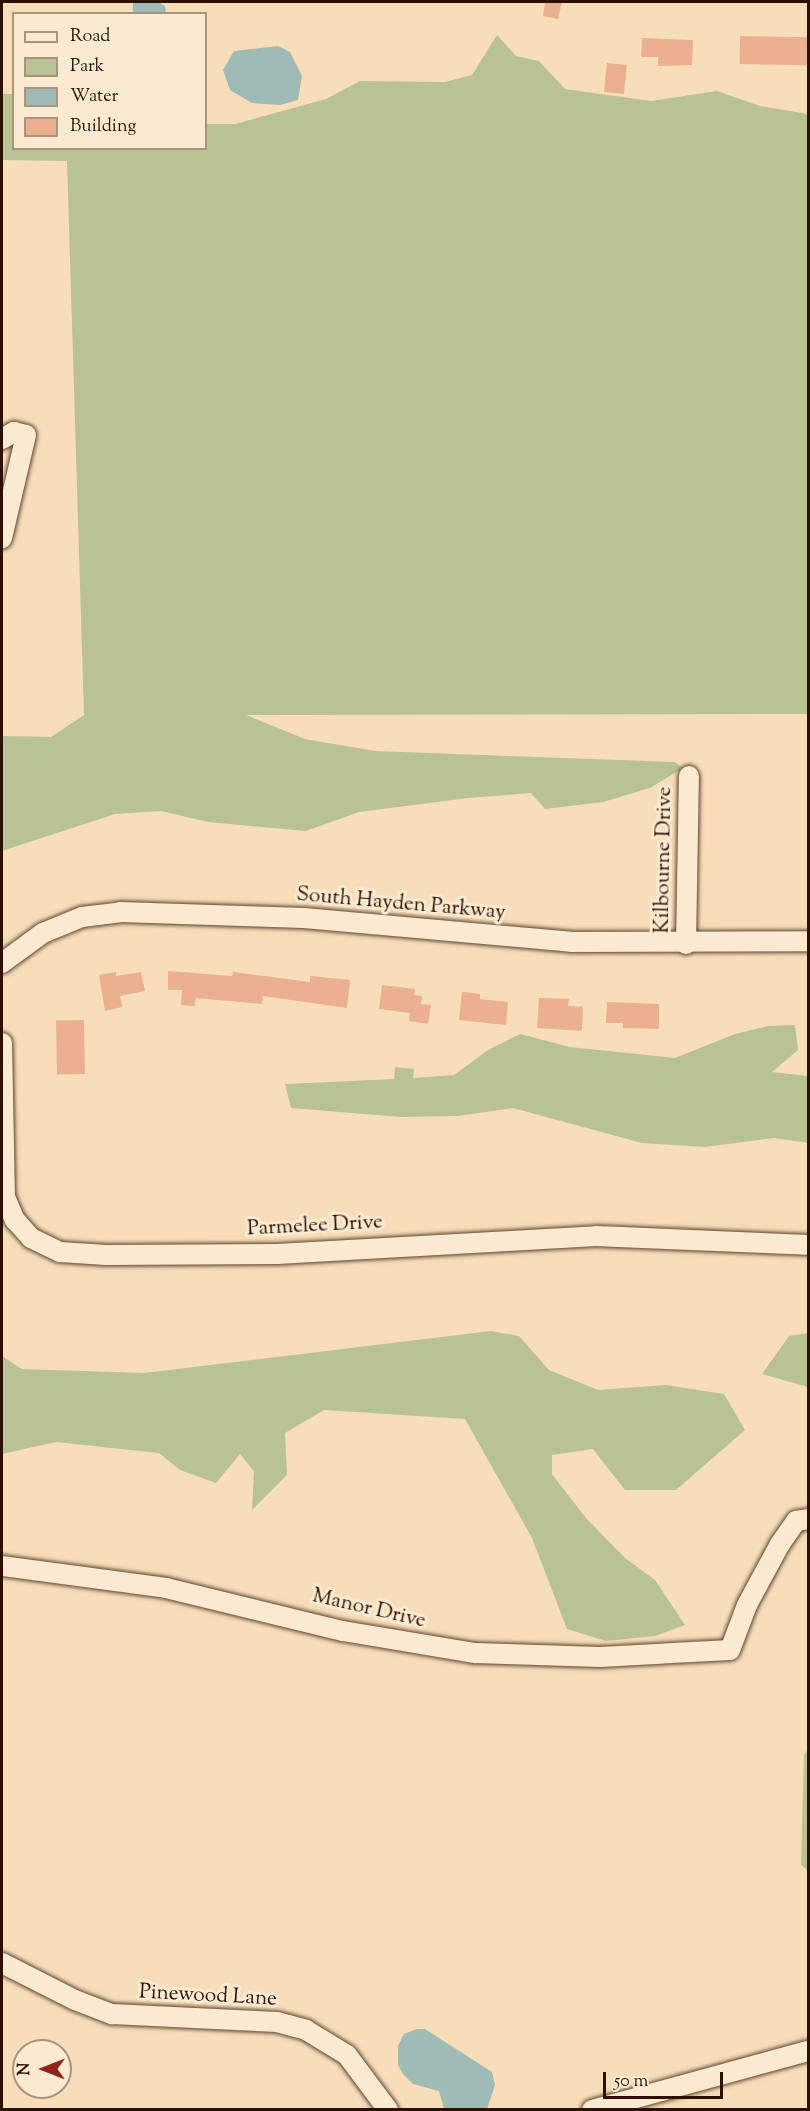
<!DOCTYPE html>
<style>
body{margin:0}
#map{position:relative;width:810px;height:2111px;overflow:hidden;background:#f8deb8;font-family:"Sorts Mill Goudy",serif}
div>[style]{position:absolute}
.green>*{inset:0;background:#b9c292}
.water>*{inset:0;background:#9fbbb6}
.building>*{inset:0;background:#eab08f;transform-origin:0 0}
.roads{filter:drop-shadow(0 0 2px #5f4431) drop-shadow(0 0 2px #5f4431)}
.minor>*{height:20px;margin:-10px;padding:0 10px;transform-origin:10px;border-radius:10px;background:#faead1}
span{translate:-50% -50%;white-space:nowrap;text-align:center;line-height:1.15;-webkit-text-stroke:6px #faead1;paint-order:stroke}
.street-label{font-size:21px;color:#2c1004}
.frame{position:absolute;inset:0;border:3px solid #2c1004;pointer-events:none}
.legend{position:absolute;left:12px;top:12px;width:195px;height:138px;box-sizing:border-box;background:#faead1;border:2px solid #a8937f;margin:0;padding:8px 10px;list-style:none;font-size:18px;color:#2c1004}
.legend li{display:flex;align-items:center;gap:12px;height:30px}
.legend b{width:30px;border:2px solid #a8937f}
.north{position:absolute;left:12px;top:2039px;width:60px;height:60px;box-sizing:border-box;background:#faead1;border:2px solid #a8937f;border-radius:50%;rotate:270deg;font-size:16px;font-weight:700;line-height:24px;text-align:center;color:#2c1004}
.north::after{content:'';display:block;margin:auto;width:21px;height:27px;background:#8f2418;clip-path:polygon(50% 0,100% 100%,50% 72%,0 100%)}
.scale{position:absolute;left:603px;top:2072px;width:120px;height:27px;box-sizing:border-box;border:3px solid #2c1004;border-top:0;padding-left:8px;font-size:18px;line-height:21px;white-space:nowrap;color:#2c1004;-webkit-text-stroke:4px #faead1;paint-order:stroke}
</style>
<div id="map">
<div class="green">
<div style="clip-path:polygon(497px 35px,516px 56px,539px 61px,565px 89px,651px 101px,717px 91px,760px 106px,808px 114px,808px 714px,246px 715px,305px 739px,375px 751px,675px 762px,683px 768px,650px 788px,603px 802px,545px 809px,531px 793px,468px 798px,359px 812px,306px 831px,208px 822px,161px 811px,115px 814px,2px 851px,2px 736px,51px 737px,84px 715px,67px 161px,2px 160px,2px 94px,13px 94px,14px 148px,206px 148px,206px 124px,235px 124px,326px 99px,360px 81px,445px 82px,472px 75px)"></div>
<div style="clip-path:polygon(795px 1025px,798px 1050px,772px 1072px,808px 1076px,808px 1143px,774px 1138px,705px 1147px,642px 1143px,513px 1108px,458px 1116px,401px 1117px,291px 1108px,285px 1084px,394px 1079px,395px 1067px,414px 1069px,413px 1078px,454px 1075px,488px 1050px,520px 1034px,570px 1047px,675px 1058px,735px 1034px,768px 1026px)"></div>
<div style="clip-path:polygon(491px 1331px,519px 1336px,549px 1370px,598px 1390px,666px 1385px,724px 1394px,745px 1430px,676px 1490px,625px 1490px,593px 1449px,552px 1455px,552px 1474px,586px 1518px,625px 1558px,655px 1580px,685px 1625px,655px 1636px,606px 1641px,567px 1629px,532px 1538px,465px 1419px,324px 1410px,285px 1433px,287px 1475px,252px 1510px,254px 1471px,240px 1454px,216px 1483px,180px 1470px,159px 1453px,56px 1442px,2px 1454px,2px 1356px,22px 1369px,144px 1373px)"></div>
<div style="clip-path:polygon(808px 1333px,808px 1387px,762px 1374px,789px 1336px)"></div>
<div style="clip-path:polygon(808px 1749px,808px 1871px,801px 1865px,804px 1755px)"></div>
</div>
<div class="water">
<div style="clip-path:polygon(158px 2px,165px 6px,166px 13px,133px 13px,133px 2px)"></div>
<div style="clip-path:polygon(278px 46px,290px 52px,302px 76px,298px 100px,280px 105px,252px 103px,230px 90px,223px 70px,234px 51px)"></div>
<div style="clip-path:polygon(417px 2029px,425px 2029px,492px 2072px,495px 2085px,487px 2109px,444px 2109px,439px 2091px,413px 2084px,403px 2074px,398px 2065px,398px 2046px,404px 2034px)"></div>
</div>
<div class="building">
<div style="clip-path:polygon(545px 2px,562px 2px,558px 19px,543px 16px)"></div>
<div style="left:740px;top:36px;width:68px;height:28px;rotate:1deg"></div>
<div style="clip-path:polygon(642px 38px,693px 40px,692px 65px,658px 66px,658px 57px,641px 57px)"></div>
<div style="left:607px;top:63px;width:20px;height:29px;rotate:6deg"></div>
<div style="clip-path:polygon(168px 971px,232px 976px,233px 972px,310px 982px,310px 976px,350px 980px,347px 1008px,263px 996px,262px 1004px,196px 998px,195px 1006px,181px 1005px,182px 990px,168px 990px)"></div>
<div style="clip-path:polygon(116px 972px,116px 976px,141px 972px,145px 991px,120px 996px,122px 1007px,105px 1011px,99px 975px)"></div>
<div style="clip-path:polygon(382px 985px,415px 989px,414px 995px,422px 996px,421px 1004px,431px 1005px,428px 1024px,409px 1021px,410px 1013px,379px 1009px)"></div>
<div style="clip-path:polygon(462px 992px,480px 994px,480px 999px,508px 1002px,506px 1025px,459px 1020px)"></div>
<div style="clip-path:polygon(539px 998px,569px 999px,568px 1006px,583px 1007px,582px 1031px,537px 1028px)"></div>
<div style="clip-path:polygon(607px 1002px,659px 1004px,659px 1029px,623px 1028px,623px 1023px,606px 1023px)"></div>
<div style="left:84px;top:1020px;width:54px;height:28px;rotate:89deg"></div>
</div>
<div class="roads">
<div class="minor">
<div style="left:2px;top:439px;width:14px;rotate:-30deg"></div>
<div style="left:14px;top:432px;width:12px;rotate:14deg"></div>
<div style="left:26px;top:435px;width:106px;rotate:103.1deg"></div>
<div style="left:686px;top:944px;width:168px;rotate:-89deg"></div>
<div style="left:2px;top:963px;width:51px;rotate:-36.2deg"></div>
<div style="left:43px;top:933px;width:42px;rotate:-22.3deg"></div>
<div style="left:82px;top:917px;width:38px;rotate:-7deg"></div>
<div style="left:120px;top:912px;width:184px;rotate:1.9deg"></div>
<div style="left:304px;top:918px;width:268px;rotate:5.1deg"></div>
<div style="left:571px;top:942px;width:237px;rotate:-0.2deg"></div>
<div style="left:2px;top:1043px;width:154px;rotate:88.9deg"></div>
<div style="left:5px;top:1197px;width:25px;rotate:67deg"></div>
<div style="left:15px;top:1220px;width:24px;rotate:48deg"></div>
<div style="left:31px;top:1238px;width:32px;rotate:26deg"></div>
<div style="left:60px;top:1252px;width:46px;rotate:3.7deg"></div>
<div style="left:106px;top:1255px;width:171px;rotate:-0.3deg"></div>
<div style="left:277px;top:1254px;width:320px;rotate:-3.2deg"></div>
<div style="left:596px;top:1236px;width:212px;rotate:2.4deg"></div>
<div style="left:2px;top:1566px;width:165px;rotate:7.6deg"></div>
<div style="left:166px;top:1588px;width:182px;rotate:13.7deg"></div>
<div style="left:343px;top:1631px;width:134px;rotate:9.5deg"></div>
<div style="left:475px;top:1653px;width:125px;rotate:1.8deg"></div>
<div style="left:600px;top:1657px;width:130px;rotate:-3.1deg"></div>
<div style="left:730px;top:1650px;width:48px;rotate:-69.3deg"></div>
<div style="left:747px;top:1605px;width:69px;rotate:-61.6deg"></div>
<div style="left:780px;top:1544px;width:28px;rotate:-55deg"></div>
<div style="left:796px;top:1521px;width:12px;rotate:-9deg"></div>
<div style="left:2px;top:1963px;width:82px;rotate:26.9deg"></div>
<div style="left:75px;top:2000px;width:40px;rotate:21deg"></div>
<div style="left:112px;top:2014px;width:165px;rotate:2.8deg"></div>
<div style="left:277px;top:2022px;width:30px;rotate:15deg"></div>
<div style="left:306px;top:2030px;width:48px;rotate:31.4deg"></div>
<div style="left:347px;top:2055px;width:69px;rotate:53.3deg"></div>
<div style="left:592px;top:2110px;width:224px;rotate:-15.3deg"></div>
</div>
</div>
<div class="street-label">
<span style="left:664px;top:860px;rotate:-89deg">Kilbourne Drive</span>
<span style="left:401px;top:904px;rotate:5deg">South Hayden Parkway</span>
<span style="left:315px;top:1226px;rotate:-3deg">Parmelee Drive</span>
<span style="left:369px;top:1609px;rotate:13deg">Manor Drive</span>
<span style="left:208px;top:1996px;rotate:3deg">Pinewood Lane</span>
</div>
<div class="frame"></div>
<ul class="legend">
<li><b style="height:8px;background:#faead1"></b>Road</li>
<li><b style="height:16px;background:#b9c292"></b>Park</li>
<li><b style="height:16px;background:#9fbbb6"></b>Water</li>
<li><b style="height:16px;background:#eab08f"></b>Building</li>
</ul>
<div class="north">N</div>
<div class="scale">50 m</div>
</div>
